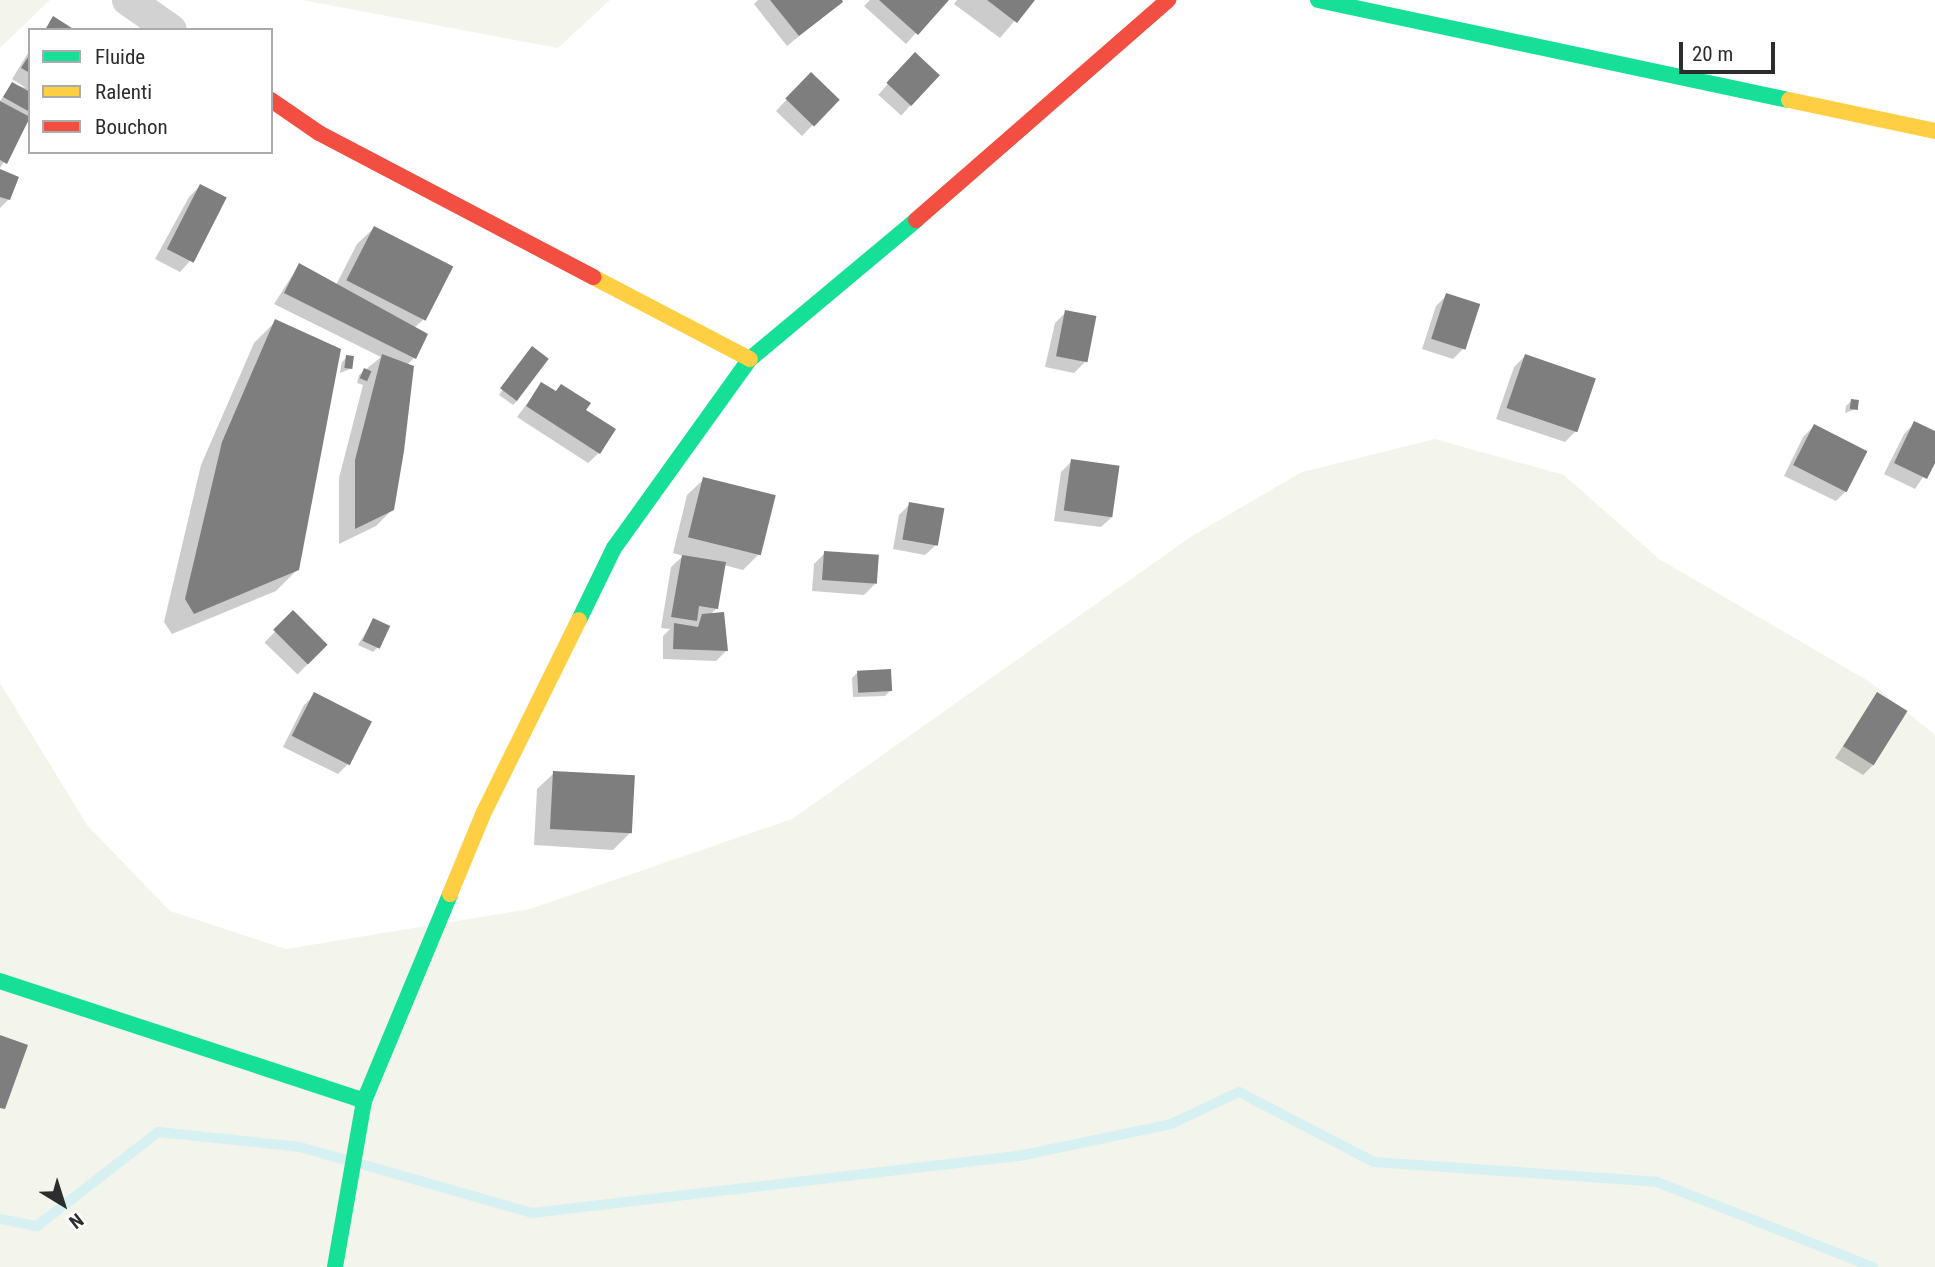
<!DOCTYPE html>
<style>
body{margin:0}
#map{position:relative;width:1935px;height:1267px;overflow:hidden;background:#fff;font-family:"Roboto Condensed",sans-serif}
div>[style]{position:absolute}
.green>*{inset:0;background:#f3f4eb}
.shadow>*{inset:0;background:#0003;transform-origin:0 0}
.stream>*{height:10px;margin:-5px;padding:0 5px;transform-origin:5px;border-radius:5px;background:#d7f0f2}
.building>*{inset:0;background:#7e7e7e;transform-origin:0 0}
.street>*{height:32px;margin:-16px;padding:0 16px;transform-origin:16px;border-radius:16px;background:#d2d2d2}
.fast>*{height:16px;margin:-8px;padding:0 8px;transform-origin:8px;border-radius:8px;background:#16e098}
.slow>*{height:16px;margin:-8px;padding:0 8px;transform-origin:8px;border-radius:8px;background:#ffcf43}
.jam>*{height:16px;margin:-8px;padding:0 8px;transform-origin:8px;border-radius:8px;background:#f24e42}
span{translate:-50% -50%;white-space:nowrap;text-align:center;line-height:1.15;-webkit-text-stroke:7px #fff;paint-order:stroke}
.legend{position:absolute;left:28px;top:28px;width:245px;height:126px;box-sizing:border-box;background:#fff;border:2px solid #ababab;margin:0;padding:9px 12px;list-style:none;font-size:21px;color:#2d2d2d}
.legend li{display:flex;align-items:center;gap:14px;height:35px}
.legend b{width:35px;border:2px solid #ababab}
.north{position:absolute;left:28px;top:1169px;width:70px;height:70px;-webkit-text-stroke:5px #fff;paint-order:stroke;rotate:142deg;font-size:19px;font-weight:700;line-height:28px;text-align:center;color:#2d2d2d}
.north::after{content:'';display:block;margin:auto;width:24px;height:32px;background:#2d2d2d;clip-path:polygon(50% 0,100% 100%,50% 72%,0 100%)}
.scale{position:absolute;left:1679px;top:42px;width:96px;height:32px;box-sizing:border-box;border:4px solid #2d2d2d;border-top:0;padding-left:9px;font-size:21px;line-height:24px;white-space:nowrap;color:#2d2d2d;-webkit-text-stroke:5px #fff;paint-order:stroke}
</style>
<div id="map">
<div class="green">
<div style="clip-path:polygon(0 0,50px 0,0 48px)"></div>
<div style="clip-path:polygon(302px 0,610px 0,558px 48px)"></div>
<div style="clip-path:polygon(1435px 439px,1564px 475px,1659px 559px,1870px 682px,1935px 735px,1935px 1267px,0 1267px,0 683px,87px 825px,170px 911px,286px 949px,530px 909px,792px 819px,1192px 536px,1302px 472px)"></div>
</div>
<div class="shadow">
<div style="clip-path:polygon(758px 0,840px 0,841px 2px,787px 46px,754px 4px)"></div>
<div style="clip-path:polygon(870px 0,945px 0,906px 44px,864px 6px)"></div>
<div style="clip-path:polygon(957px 0,1032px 0,1000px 38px,954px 4px)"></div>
<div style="clip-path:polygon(30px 50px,30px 119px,0 168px,0 101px,12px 84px,26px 88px,12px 79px)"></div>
<div style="left:915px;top:54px;width:31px;height:55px;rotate:42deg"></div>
<div style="clip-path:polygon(800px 85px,837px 100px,802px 136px,776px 111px)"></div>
<div style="clip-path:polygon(0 171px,9px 199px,0 208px)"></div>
<div style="clip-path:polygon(200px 186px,224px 199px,190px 261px,180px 272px,155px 259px,189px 197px)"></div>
<div style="clip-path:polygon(374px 228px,423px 320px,414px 328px,414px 358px,407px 365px,393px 509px,376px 526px,339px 544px,339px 478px,363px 385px,357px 383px,359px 375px,381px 357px,274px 304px,299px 265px,336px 285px,357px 244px)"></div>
<div style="clip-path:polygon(1447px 295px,1464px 348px,1453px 359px,1422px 349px,1436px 306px)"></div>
<div style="clip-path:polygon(1066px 312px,1085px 362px,1074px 373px,1045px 367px,1055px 323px)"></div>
<div style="clip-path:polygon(276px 321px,298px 569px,276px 591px,172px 634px,164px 622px,201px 465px,254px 343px)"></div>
<div style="clip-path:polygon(527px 354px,518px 400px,513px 405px,499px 395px)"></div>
<div style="clip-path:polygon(1525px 356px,1576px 431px,1565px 442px,1496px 419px,1514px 367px)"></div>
<div style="clip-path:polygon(347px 357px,350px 369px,340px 373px,342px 362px)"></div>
<div style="clip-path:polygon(542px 384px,583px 411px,599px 453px,588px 463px,517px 417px)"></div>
<div style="clip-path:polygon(1851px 401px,1856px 409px,1845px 413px,1846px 406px)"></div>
<div style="clip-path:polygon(1915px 423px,1935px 433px,1935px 459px,1915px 489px,1884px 474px,1904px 434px)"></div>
<div style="clip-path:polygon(1814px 426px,1847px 490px,1836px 501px,1784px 476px,1803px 437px)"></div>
<div style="clip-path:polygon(1072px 461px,1112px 517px,1101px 527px,1054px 521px,1061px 472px)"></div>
<div style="clip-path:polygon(704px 479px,759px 554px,743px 570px,724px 565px,717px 608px,710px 615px,727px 650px,716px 661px,663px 659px,663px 636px,670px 629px,661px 628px,671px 567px,683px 556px,673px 553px,687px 495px)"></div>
<div style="clip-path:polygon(910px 504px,936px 545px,925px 555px,893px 549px,899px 515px)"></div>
<div style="clip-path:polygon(825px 553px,875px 584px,864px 595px,812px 591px,814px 564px)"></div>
<div style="left:293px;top:613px;width:46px;height:41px;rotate:44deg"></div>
<div style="clip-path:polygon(373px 620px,378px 647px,373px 652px,358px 645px)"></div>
<div style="clip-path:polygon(857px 673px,890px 691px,885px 696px,853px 697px,852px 678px)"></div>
<div style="clip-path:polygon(1878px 694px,1874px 764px,1863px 775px,1835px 758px)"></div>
<div style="clip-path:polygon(315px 695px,349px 763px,338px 774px,283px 747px,304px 705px)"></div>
<div style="clip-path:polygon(554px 773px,630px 833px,613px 850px,534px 845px,537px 789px)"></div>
</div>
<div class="stream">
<div style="left:361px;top:1164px;width:178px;rotate:16deg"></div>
<div style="left:532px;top:1213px;width:490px;rotate:-6.7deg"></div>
<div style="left:1019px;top:1156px;width:155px;rotate:-11.9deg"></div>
<div style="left:1171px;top:1124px;width:75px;rotate:-25.2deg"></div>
<div style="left:1239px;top:1092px;width:152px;rotate:27.4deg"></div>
<div style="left:1374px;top:1162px;width:284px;rotate:4deg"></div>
<div style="left:1657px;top:1182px;width:232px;rotate:21.5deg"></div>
<div style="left:0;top:1219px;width:38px;rotate:11deg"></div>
<div style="left:37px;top:1226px;width:153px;rotate:-37.8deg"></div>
<div style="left:158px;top:1132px;width:143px;rotate:6deg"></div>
<div style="left:300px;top:1147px;width:48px;rotate:15.8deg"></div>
</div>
<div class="building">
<div style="clip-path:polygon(770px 0,842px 0,843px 2px,799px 36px)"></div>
<div style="clip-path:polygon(879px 0,949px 0,918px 35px)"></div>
<div style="clip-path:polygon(987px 0,1035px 0,1017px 23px)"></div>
<div style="clip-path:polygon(53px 16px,75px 30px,45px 30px)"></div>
<div style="left:915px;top:52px;width:34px;height:42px;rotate:43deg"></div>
<div style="clip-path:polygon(30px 54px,30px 73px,21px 68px)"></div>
<div style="left:811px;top:72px;width:40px;height:37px;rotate:44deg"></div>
<div style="clip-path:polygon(12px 82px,30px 92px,30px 112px,3px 97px)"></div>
<div style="clip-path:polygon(0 101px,30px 117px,7px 164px,0 160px)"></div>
<div style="clip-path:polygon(0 169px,19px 177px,10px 200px,0 197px)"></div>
<div style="left:200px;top:184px;width:30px;height:73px;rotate:27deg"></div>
<div style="left:374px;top:226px;width:89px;height:61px;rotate:27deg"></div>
<div style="clip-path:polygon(299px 263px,428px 334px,416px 359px,284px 293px)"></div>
<div style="left:1446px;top:293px;width:36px;height:48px;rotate:18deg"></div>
<div style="left:1065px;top:310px;width:32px;height:47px;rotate:11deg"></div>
<div style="clip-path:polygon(275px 319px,341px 349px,299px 570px,194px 614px,185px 599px,222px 442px)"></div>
<div style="left:532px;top:346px;width:21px;height:53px;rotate:37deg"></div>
<div style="clip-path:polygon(382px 354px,414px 366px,404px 451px,394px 510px,355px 529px,355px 460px)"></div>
<div style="left:1525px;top:354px;width:75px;height:57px;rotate:19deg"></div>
<div style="left:346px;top:355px;width:8px;height:13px;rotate:7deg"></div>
<div style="left:364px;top:368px;width:8px;height:11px;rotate:23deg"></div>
<div style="clip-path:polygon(541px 382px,556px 391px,561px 384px,591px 403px,586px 410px,616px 429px,600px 454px,526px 406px)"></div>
<div style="left:1851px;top:399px;width:8px;height:10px;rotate:7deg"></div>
<div style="clip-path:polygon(1914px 421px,1935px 431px,1935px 463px,1927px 479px,1894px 463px)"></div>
<div style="left:1814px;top:424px;width:60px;height:46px;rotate:27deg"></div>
<div style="left:1071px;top:459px;width:49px;height:52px;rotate:8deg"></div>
<div style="left:703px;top:477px;width:75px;height:62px;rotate:14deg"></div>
<div style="left:909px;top:502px;width:36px;height:38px;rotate:10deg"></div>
<div style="left:824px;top:551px;width:55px;height:29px;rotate:4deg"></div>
<div style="clip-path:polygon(682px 555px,726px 562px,718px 609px,699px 606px,697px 621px,671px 617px)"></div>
<div style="left:293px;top:610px;width:49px;height:28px;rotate:45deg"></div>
<div style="clip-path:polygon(724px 612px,728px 651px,673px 649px,674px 623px,698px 627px,702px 614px)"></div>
<div style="left:373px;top:618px;width:19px;height:25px;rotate:25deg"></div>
<div style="left:891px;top:669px;width:22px;height:34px;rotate:87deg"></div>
<div style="left:314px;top:692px;width:65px;height:49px;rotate:27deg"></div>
<div style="left:1877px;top:692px;width:36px;height:64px;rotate:32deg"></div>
<div style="left:553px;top:771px;width:82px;height:58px;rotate:3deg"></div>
<div style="clip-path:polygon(0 1035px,28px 1045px,5px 1109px,0 1108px)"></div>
</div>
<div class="street">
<div style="left:128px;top:0;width:52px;rotate:34.9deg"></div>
</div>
<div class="fast">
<div style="left:1318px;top:0;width:481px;rotate:12deg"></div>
<div style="left:579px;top:620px;width:80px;rotate:-64.1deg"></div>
<div style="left:614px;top:548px;width:233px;rotate:-54.3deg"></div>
<div style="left:750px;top:359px;width:217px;rotate:-39.9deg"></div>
<div style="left:0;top:981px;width:383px;rotate:18.2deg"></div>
<div style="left:335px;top:1267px;width:169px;rotate:-80.1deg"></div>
<div style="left:364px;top:1101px;width:224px;rotate:-67.4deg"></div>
</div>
<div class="slow">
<div style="left:1789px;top:100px;width:149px;rotate:12deg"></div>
<div style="left:593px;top:277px;width:177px;rotate:27.6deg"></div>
<div style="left:450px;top:894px;width:89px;rotate:-67.5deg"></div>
<div style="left:484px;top:812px;width:214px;rotate:-63.7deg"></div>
</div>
<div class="jam">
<div style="left:271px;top:100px;width:58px;rotate:34.5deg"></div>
<div style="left:319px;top:133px;width:310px;rotate:27.7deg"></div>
<div style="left:916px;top:220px;width:335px;rotate:-41.1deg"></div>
</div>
<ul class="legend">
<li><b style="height:9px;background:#16e098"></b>Fluide</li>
<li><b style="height:9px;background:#ffcf43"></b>Ralenti</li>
<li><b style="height:9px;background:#f24e42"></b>Bouchon</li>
</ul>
<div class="north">N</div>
<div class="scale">20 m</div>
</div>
